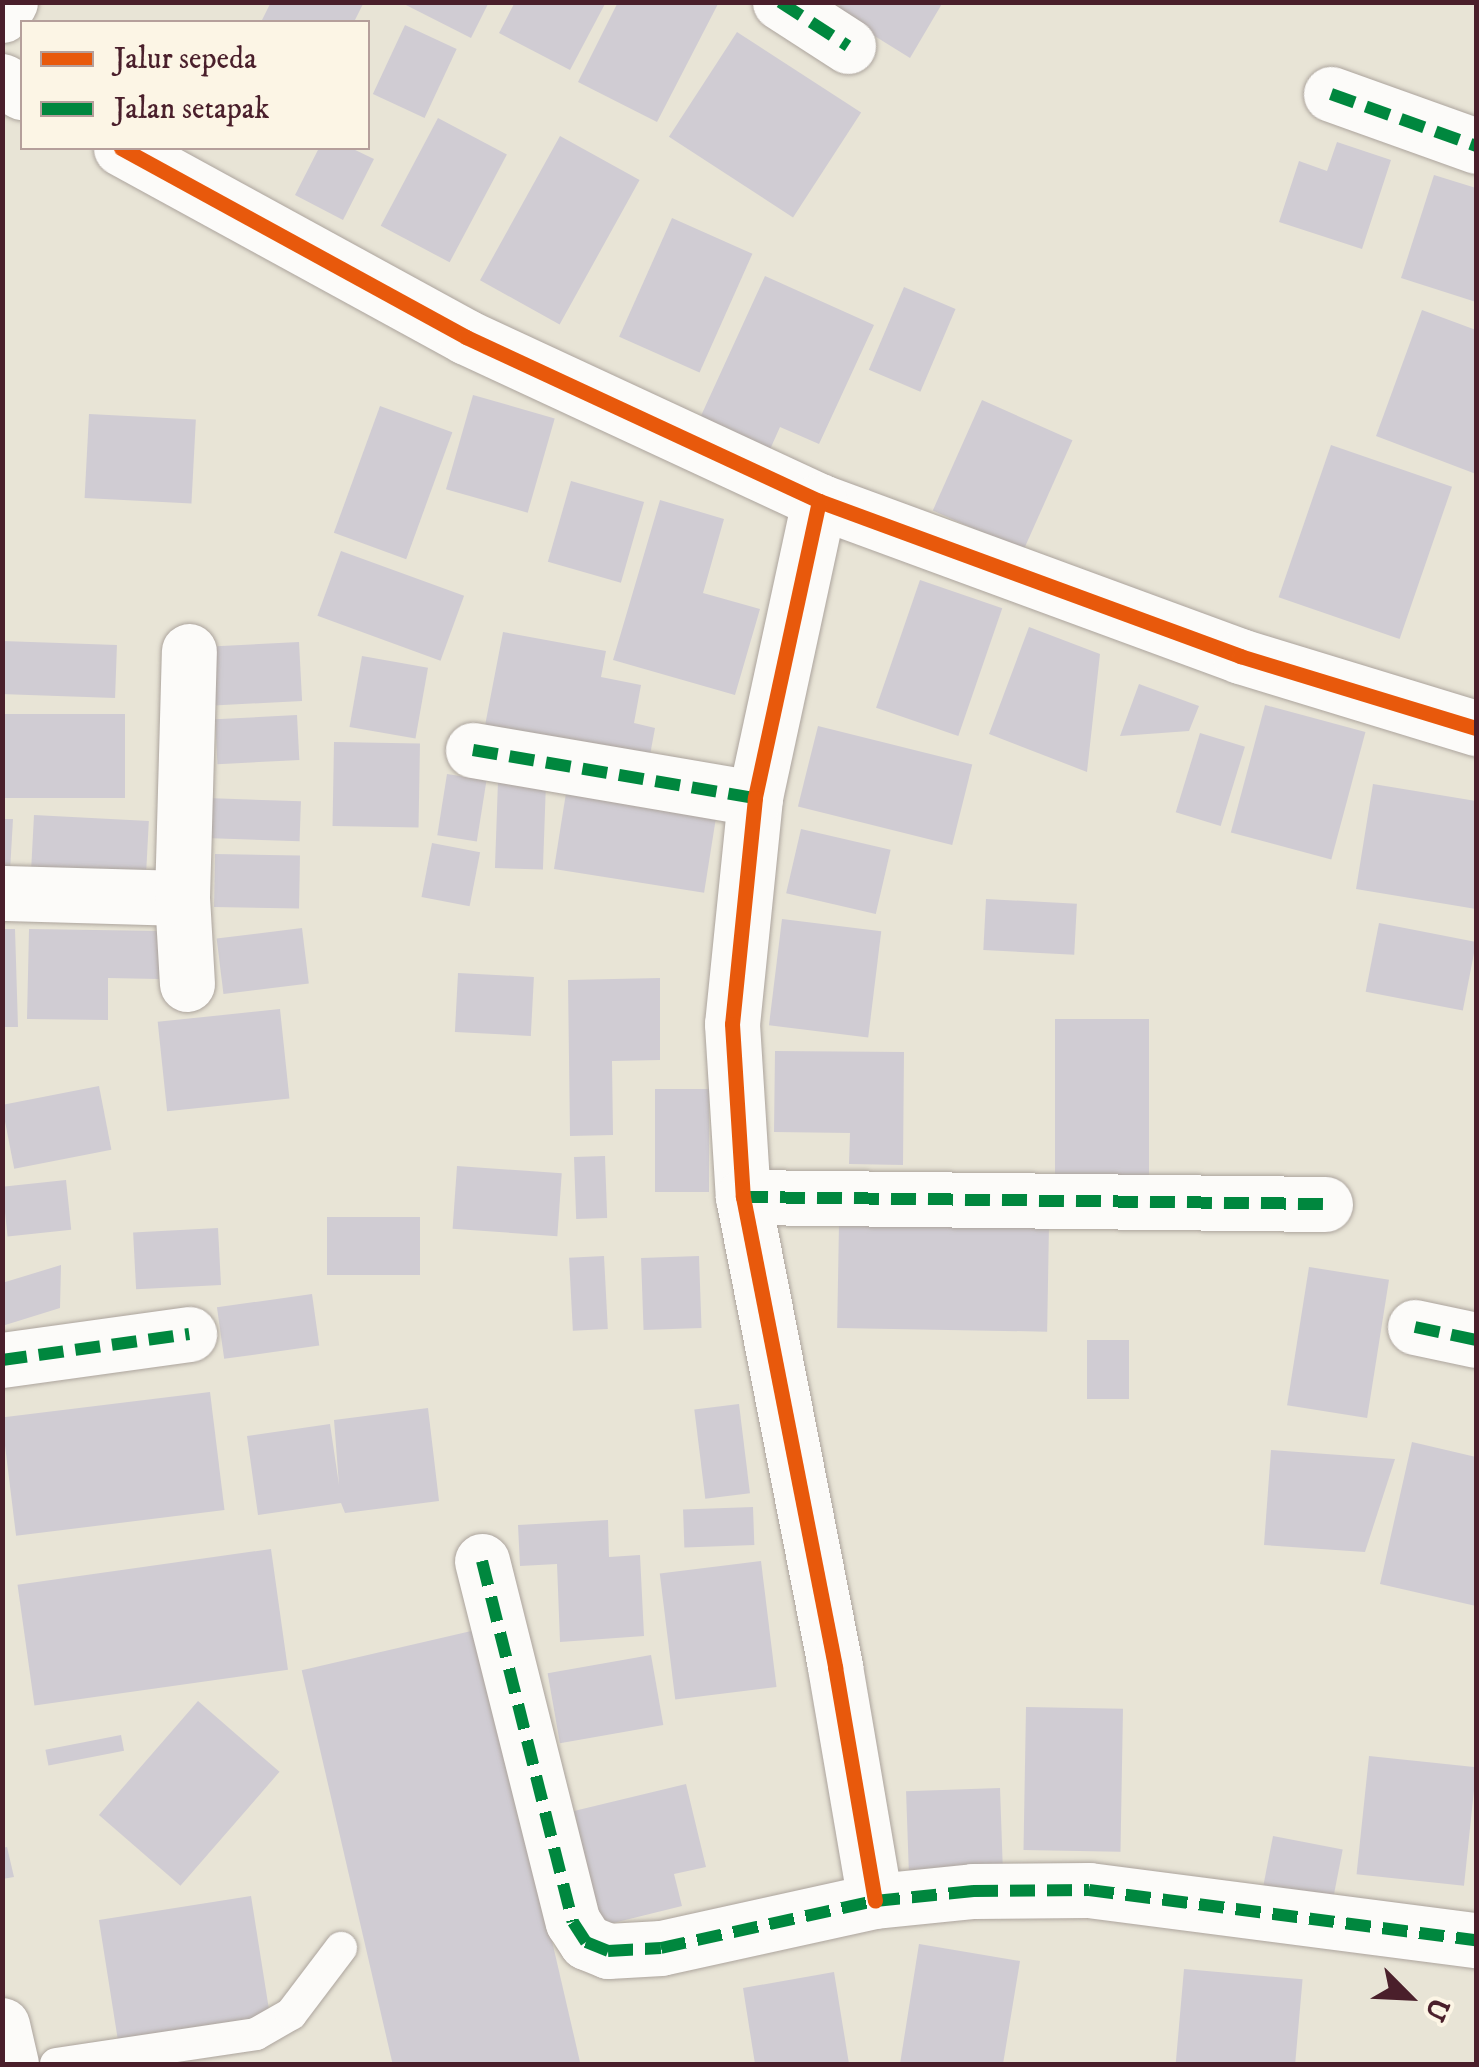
<!DOCTYPE html>
<style>
body{margin:0}
#map{position:relative;width:1479px;height:2067px;overflow:hidden;background:#e8e4d6;font-family:"IM FELL DW Pica",serif}
div>[style]{position:absolute}
.building>*{inset:0;background:#d0ccd3;transform-origin:0 0}
.roads{filter:drop-shadow(0 0 2px #aca49d) drop-shadow(0 0 2px #aca49d)}
.service>*{height:32px;margin:-16px;padding:0 16px;transform-origin:16px;border-radius:16px;background:#fcfbf9}
.minor>*{height:55px;margin:-27.5px;padding:0 27.5px;transform-origin:27.5px;border-radius:27.5px;background:#fcfbf9}
.tertiary>*{height:55px;margin:-27.5px;padding:0 27.5px;transform-origin:27.5px;border-radius:27.5px;background:#fcfbf9}
.quiet>*{height:12px;margin-top:-6px;transform-origin:0;background:repeating-linear-gradient(90deg,#00873e 0 25px,transparent 0 37px)}
.cycleway>*{height:15px;margin:-7.5px;padding:0 7.5px;transform-origin:7.5px;border-radius:7.5px;background:#e8590c}
span{translate:-50% -50%;white-space:nowrap;text-align:center;line-height:1.15;-webkit-text-stroke:9px #fcf5e5;paint-order:stroke}
.frame{position:absolute;inset:0;border:5px solid #4a1f2b;pointer-events:none}
.legend{position:absolute;left:20px;top:20px;width:350px;height:130px;box-sizing:border-box;background:#fcf5e5;border:2px solid #b59f9b;margin:0;padding:12px 18px;list-style:none;font-size:30px;color:#4a1f2b}
.legend li{display:flex;align-items:center;gap:20px;height:50px}
.legend b{width:50px;border:2px solid #b59f9b}
.north{position:absolute;left:1359px;top:1947px;width:100px;height:100px;-webkit-text-stroke:8px #fcf5e5;paint-order:stroke;rotate:114deg;font-size:28px;font-weight:700;line-height:40px;text-align:center;color:#4a1f2b}
.north::after{content:'';display:block;margin:auto;width:35px;height:45px;background:#4a1f2b;clip-path:polygon(50% 0,100% 100%,50% 72%,0 100%)}
</style>
<div id="map">
<div class="building">
<div style="clip-path:polygon(271px 2px,364px 2px,354px 22px,261px 22px)"></div>
<div style="clip-path:polygon(400px 2px,489px 2px,471px 38px)"></div>
<div style="clip-path:polygon(515px 2px,606px 2px,570px 70px,499px 33px)"></div>
<div style="clip-path:polygon(618px 2px,719px 2px,657px 122px,578px 82px)"></div>
<div style="clip-path:polygon(842px 2px,943px 2px,910px 58px,836px 12px)"></div>
<div style="left:405px;top:25px;width:57px;height:76px;rotate:25deg"></div>
<div style="left:737px;top:32px;width:148px;height:125px;rotate:33deg"></div>
<div style="left:438px;top:118px;width:78px;height:122px;rotate:28deg"></div>
<div style="left:560px;top:136px;width:91px;height:165px;rotate:29deg"></div>
<div style="clip-path:polygon(1337px 142px,1391px 160px,1362px 249px,1279px 222px,1299px 161px,1327px 171px)"></div>
<div style="clip-path:polygon(319px 148px,351px 148px,374px 159px,343px 220px,295px 195px)"></div>
<div style="clip-path:polygon(1434px 175px,1476px 188px,1476px 302px,1401px 278px)"></div>
<div style="left:672px;top:218px;width:88px;height:130px;rotate:24deg"></div>
<div style="clip-path:polygon(765px 276px,874px 325px,819px 444px,780px 427px,764px 463px,694px 431px)"></div>
<div style="left:904px;top:287px;width:56px;height:90px;rotate:23deg"></div>
<div style="clip-path:polygon(1422px 310px,1476px 330px,1476px 474px,1376px 436px)"></div>
<div style="left:473px;top:395px;width:85px;height:98px;rotate:16deg"></div>
<div style="left:982px;top:400px;width:99px;height:121px;rotate:24deg"></div>
<div style="left:380px;top:406px;width:77px;height:135px;rotate:20deg"></div>
<div style="left:89px;top:414px;width:107px;height:84px;rotate:3deg"></div>
<div style="left:1331px;top:445px;width:128px;height:161px;rotate:19deg"></div>
<div style="left:571px;top:481px;width:76px;height:84px;rotate:16deg"></div>
<div style="clip-path:polygon(660px 500px,724px 519px,703px 593px,760px 609px,735px 695px,613px 660px)"></div>
<div style="left:341px;top:551px;width:131px;height:69px;rotate:20deg"></div>
<div style="left:920px;top:580px;width:87px;height:135px;rotate:19deg"></div>
<div style="clip-path:polygon(1029px 627px,1100px 654px,1087px 772px,989px 734px)"></div>
<div style="clip-path:polygon(503px 632px,606px 651px,601px 677px,641px 685px,634px 723px,655px 728px,648px 766px,483px 736px)"></div>
<div style="left:2px;top:641px;width:115px;height:53px;rotate:2deg"></div>
<div style="left:299px;top:642px;width:59px;height:93px;rotate:87deg"></div>
<div style="left:362px;top:656px;width:67px;height:72px;rotate:10deg"></div>
<div style="clip-path:polygon(1139px 684px,1199px 706px,1189px 731px,1120px 736px)"></div>
<div style="left:1265px;top:705px;width:104px;height:132px;rotate:15deg"></div>
<div style="left:2px;top:714px;width:123px;height:84px"></div>
<div style="left:297px;top:715px;width:45px;height:82px;rotate:87deg"></div>
<div style="left:818px;top:726px;width:159px;height:83px;rotate:14deg"></div>
<div style="left:1200px;top:733px;width:47px;height:83px;rotate:17deg"></div>
<div style="left:334px;top:742px;width:86px;height:84px;rotate:1deg"></div>
<div style="left:447px;top:774px;width:40px;height:62px;rotate:9deg"></div>
<div style="left:498px;top:781px;width:48px;height:87px;rotate:2deg"></div>
<div style="clip-path:polygon(1373px 784px,1476px 801px,1476px 909px,1356px 889px)"></div>
<div style="left:566px;top:793px;width:152px;height:77px;rotate:9deg"></div>
<div style="left:206px;top:798px;width:95px;height:40px;rotate:2deg"></div>
<div style="left:34px;top:815px;width:115px;height:53px;rotate:3deg"></div>
<div style="clip-path:polygon(2px 819px,13px 819px,10px 871px,2px 870px)"></div>
<div style="left:801px;top:829px;width:92px;height:66px;rotate:13deg"></div>
<div style="left:432px;top:843px;width:49px;height:55px;rotate:11deg"></div>
<div style="left:215px;top:854px;width:85px;height:53px;rotate:1deg"></div>
<div style="left:986px;top:899px;width:91px;height:51px;rotate:3deg"></div>
<div style="left:782px;top:919px;width:100px;height:107px;rotate:7deg"></div>
<div style="left:1379px;top:923px;width:99px;height:70px;rotate:11deg"></div>
<div style="left:302px;top:928px;width:56px;height:86px;rotate:83deg"></div>
<div style="clip-path:polygon(2px 929px,15px 929px,18px 1027px,2px 1027px)"></div>
<div style="clip-path:polygon(29px 929px,160px 931px,159px 979px,108px 978px,108px 1020px,27px 1019px)"></div>
<div style="left:458px;top:973px;width:76px;height:59px;rotate:3deg"></div>
<div style="clip-path:polygon(660px 978px,660px 1060px,612px 1061px,613px 1135px,570px 1136px,568px 980px)"></div>
<div style="left:280px;top:1009px;width:90px;height:123px;rotate:84deg"></div>
<div style="left:1055px;top:1019px;width:94px;height:164px"></div>
<div style="clip-path:polygon(775px 1051px,904px 1052px,903px 1165px,849px 1164px,850px 1133px,774px 1132px)"></div>
<div style="left:99px;top:1086px;width:65px;height:99px;rotate:79deg"></div>
<div style="left:655px;top:1089px;width:54px;height:103px"></div>
<div style="left:605px;top:1156px;width:62px;height:31px;rotate:88deg"></div>
<div style="left:457px;top:1166px;width:105px;height:63px;rotate:4deg"></div>
<div style="left:66px;top:1180px;width:50px;height:64px;rotate:84deg"></div>
<div style="left:327px;top:1217px;width:93px;height:58px"></div>
<div style="left:839px;top:1223px;width:210px;height:105px;rotate:1deg"></div>
<div style="left:218px;top:1228px;width:57px;height:85px;rotate:87deg"></div>
<div style="left:604px;top:1256px;width:73px;height:35px;rotate:87deg"></div>
<div style="left:699px;top:1256px;width:72px;height:58px;rotate:88deg"></div>
<div style="clip-path:polygon(61px 1265px,60px 1308px,2px 1326px,2px 1283px)"></div>
<div style="left:1309px;top:1267px;width:81px;height:140px;rotate:9deg"></div>
<div style="left:312px;top:1294px;width:52px;height:96px;rotate:82deg"></div>
<div style="left:1087px;top:1340px;width:42px;height:59px"></div>
<div style="left:210px;top:1392px;width:119px;height:210px;rotate:83deg"></div>
<div style="left:739px;top:1404px;width:90px;height:45px;rotate:83deg"></div>
<div style="clip-path:polygon(428px 1408px,439px 1501px,345px 1513px,341px 1503px,258px 1515px,247px 1436px,330px 1424px,339px 1485px,334px 1420px)"></div>
<div style="clip-path:polygon(1412px 1442px,1476px 1457px,1476px 1606px,1380px 1584px)"></div>
<div style="clip-path:polygon(1271px 1450px,1395px 1459px,1365px 1552px,1264px 1545px)"></div>
<div style="left:753px;top:1507px;width:38px;height:70px;rotate:88deg"></div>
<div style="clip-path:polygon(608px 1520px,609px 1557px,640px 1555px,644px 1636px,560px 1642px,557px 1564px,520px 1566px,518px 1525px)"></div>
<div style="left:271px;top:1549px;width:122px;height:256px;rotate:82deg"></div>
<div style="left:761px;top:1561px;width:127px;height:102px;rotate:83deg"></div>
<div style="left:480px;top:1629px;width:447px;height:183px;rotate:77deg"></div>
<div style="left:651px;top:1655px;width:71px;height:105px;rotate:80deg"></div>
<div style="left:198px;top:1701px;width:108px;height:151px;rotate:41deg"></div>
<div style="left:1026px;top:1707px;width:97px;height:143px;rotate:1deg"></div>
<div style="left:121px;top:1735px;width:16px;height:77px;rotate:79deg"></div>
<div style="left:1369px;top:1756px;width:108px;height:119px;rotate:6deg"></div>
<div style="clip-path:polygon(686px 1784px,706px 1867px,674px 1874px,682px 1906px,601px 1926px,574px 1811px)"></div>
<div style="left:1000px;top:1788px;width:79px;height:94px;rotate:88deg"></div>
<div style="left:1273px;top:1836px;width:71px;height:55px;rotate:11deg"></div>
<div style="clip-path:polygon(7px 1847px,14px 1877px,2px 1879px,2px 1848px)"></div>
<div style="left:251px;top:1896px;width:123px;height:154px;rotate:81deg"></div>
<div style="clip-path:polygon(919px 1944px,1020px 1961px,1003px 2064px,900px 2064px)"></div>
<div style="left:1184px;top:1969px;width:119px;height:95px;rotate:5deg"></div>
<div style="clip-path:polygon(834px 1972px,849px 2064px,755px 2064px,743px 1988px)"></div>
</div>
<div class="roads">
<div class="service">
<div style="left:56px;top:2064px;width:202px;rotate:-8.5deg"></div>
<div style="left:256px;top:2034px;width:40px;rotate:-29.7deg"></div>
<div style="left:291px;top:2014px;width:83px;rotate:-52.9deg"></div>
</div>
<div class="minor">
<div style="left:780px;top:2px;width:81px;rotate:32.9deg"></div>
<div style="left:2px;top:81px;width:23px;rotate:29deg"></div>
<div style="left:1331px;top:94px;width:154px;rotate:19.7deg"></div>
<div style="left:121px;top:148px;width:393px;rotate:28.7deg"></div>
<div style="left:466px;top:337px;width:389px;rotate:24.9deg"></div>
<div style="left:819px;top:501px;width:449px;rotate:20.2deg"></div>
<div style="left:1240px;top:656px;width:247px;rotate:17deg"></div>
<div style="left:819px;top:501px;width:304px;rotate:102.2deg"></div>
<div style="left:755px;top:798px;width:227px;rotate:95.8deg"></div>
<div style="left:732px;top:1024px;width:173px;rotate:86.4deg"></div>
<div style="left:743px;top:1197px;width:479px;rotate:78.9deg"></div>
<div style="left:835px;top:1667px;width:237px;rotate:80.3deg"></div>
<div style="left:473px;top:750px;width:286px;rotate:9.7deg"></div>
<div style="left:2px;top:893px;width:180px;rotate:1.6deg"></div>
<div style="left:187px;top:984px;width:86px;rotate:-93.3deg"></div>
<div style="left:182px;top:898px;width:247px;rotate:-88.4deg"></div>
<div style="left:743px;top:1197px;width:582px;rotate:0.69deg"></div>
<div style="left:1415px;top:1327px;width:62px;rotate:12deg"></div>
<div style="left:2px;top:1360px;width:189px;rotate:-7.9deg"></div>
<div style="left:482px;top:1561px;width:372px;rotate:75.9deg"></div>
<div style="left:573px;top:1922px;width:24px;rotate:57deg"></div>
<div style="left:586px;top:1942px;width:24px;rotate:22deg"></div>
<div style="left:608px;top:1951px;width:53px;rotate:-3.2deg"></div>
<div style="left:661px;top:1948px;width:219px;rotate:-12.4deg"></div>
<div style="left:875px;top:1901px;width:99px;rotate:-5.8deg"></div>
<div style="left:973px;top:1891px;width:116px;rotate:-0.5deg"></div>
<div style="left:1089px;top:1890px;width:390px;rotate:7.4deg"></div>
</div>
<div class="tertiary">
<div style="left:2px;top:15px;width:15px;rotate:-58deg"></div>
<div style="left:2px;top:2025px;width:40px;rotate:77deg"></div>
</div>
</div>
<div class="quiet">
<div style="left:780px;top:2px;width:81px;rotate:32.9deg"></div>
<div style="left:1331px;top:94px;width:154px;rotate:19.7deg"></div>
<div style="left:473px;top:750px;width:286px;rotate:9.7deg"></div>
<div style="left:743px;top:1197px;width:582px;rotate:0.69deg"></div>
<div style="left:1415px;top:1327px;width:62px;rotate:12deg"></div>
<div style="left:2px;top:1360px;width:189px;rotate:-7.9deg"></div>
<div style="left:482px;top:1561px;width:372px;rotate:75.9deg"></div>
<div style="left:573px;top:1922px;width:24px;rotate:57deg"></div>
<div style="left:586px;top:1942px;width:24px;rotate:22deg"></div>
<div style="left:608px;top:1951px;width:53px;rotate:-3.2deg"></div>
<div style="left:661px;top:1948px;width:219px;rotate:-12.4deg"></div>
<div style="left:875px;top:1901px;width:99px;rotate:-5.8deg"></div>
<div style="left:973px;top:1891px;width:116px;rotate:-0.5deg"></div>
<div style="left:1089px;top:1890px;width:390px;rotate:7.4deg"></div>
</div>
<div class="cycleway">
<div style="left:121px;top:148px;width:393px;rotate:28.7deg"></div>
<div style="left:466px;top:337px;width:389px;rotate:24.9deg"></div>
<div style="left:819px;top:501px;width:449px;rotate:20.2deg"></div>
<div style="left:1240px;top:656px;width:247px;rotate:17deg"></div>
<div style="left:819px;top:501px;width:304px;rotate:102.2deg"></div>
<div style="left:755px;top:798px;width:227px;rotate:95.8deg"></div>
<div style="left:732px;top:1024px;width:173px;rotate:86.4deg"></div>
<div style="left:743px;top:1197px;width:479px;rotate:78.9deg"></div>
<div style="left:835px;top:1667px;width:237px;rotate:80.3deg"></div>
</div>
<div class="frame"></div>
<ul class="legend">
<li><b style="height:12px;background:#e8590c"></b>Jalur sepeda</li>
<li><b style="height:12px;background:#00873e"></b>Jalan setapak</li>
</ul>
<div class="north">U</div>
</div>
